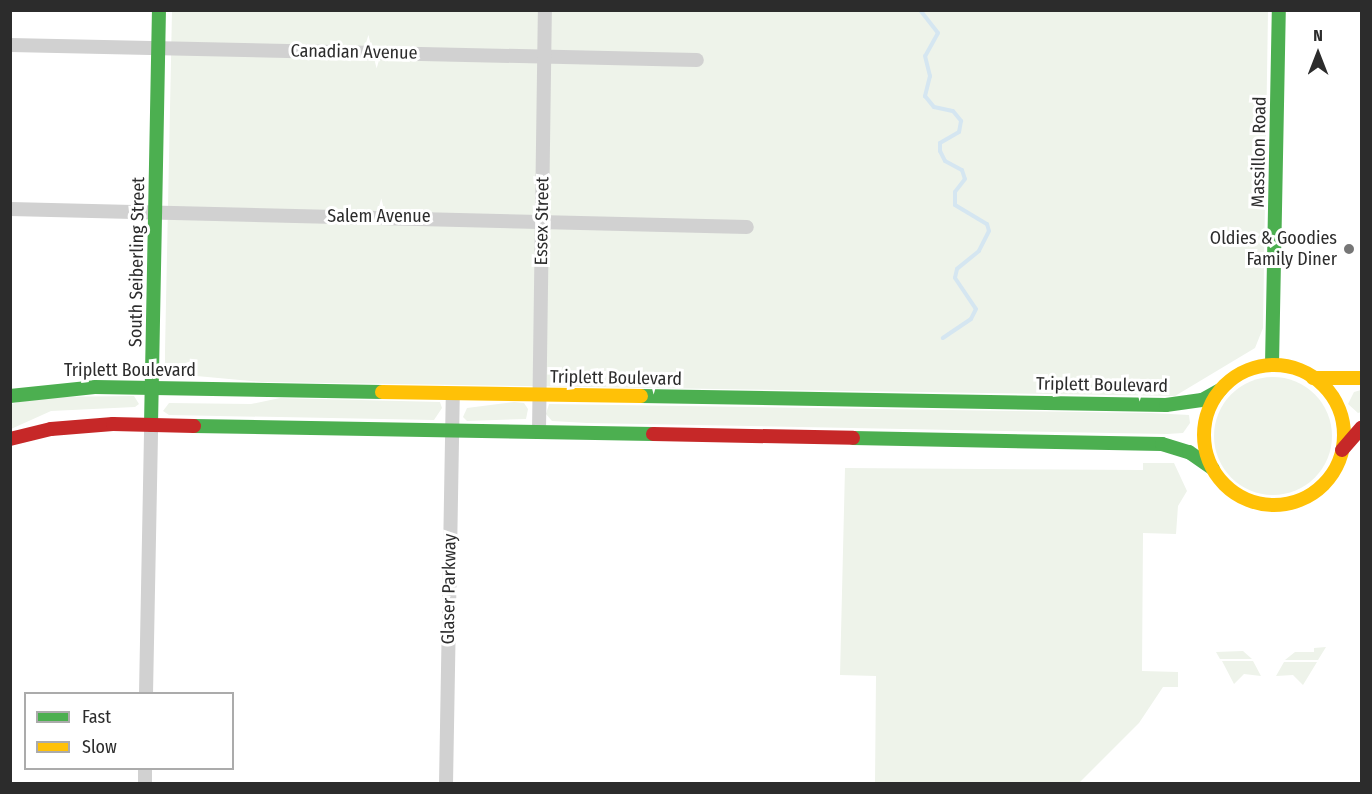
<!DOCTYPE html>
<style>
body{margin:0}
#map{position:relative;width:1372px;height:794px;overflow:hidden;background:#fff;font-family:"Fira Sans Condensed",sans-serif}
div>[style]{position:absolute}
.green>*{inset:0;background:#eef3ea}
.round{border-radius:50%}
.stream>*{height:4px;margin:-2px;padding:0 2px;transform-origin:2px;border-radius:2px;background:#d5e6f1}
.street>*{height:14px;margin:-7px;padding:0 7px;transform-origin:7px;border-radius:7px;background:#d1d1d1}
.fast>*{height:14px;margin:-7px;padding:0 7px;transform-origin:7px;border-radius:7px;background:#4caf50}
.slow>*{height:14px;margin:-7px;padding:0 7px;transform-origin:7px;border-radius:7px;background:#ffc107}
.slow>.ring{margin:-7px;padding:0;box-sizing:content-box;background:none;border:14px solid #ffc107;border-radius:50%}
.jam>*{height:14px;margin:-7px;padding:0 7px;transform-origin:7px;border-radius:7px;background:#c62828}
.dots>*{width:16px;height:16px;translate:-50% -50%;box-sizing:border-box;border:3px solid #fff;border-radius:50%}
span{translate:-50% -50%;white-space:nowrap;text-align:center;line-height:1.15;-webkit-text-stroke:6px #fff;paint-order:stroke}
.street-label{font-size:18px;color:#2c2c2c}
.poi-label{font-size:18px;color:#2c2c2c}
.right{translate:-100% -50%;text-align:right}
.frame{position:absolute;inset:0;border:12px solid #2c2c2c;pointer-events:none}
.legend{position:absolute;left:24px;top:692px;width:210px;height:78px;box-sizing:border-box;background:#fff;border:2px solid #ababab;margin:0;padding:8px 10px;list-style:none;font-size:18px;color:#2c2c2c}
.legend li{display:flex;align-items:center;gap:12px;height:30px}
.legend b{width:30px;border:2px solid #ababab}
.north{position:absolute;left:1288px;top:24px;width:60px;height:60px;-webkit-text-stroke:4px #fff;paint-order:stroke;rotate:0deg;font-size:16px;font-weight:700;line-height:24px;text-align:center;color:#2c2c2c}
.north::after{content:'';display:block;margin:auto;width:21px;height:27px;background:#2c2c2c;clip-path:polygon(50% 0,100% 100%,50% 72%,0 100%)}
</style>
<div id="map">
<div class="green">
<div style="clip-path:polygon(172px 11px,1268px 11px,1263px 328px,1255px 348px,1175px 396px,262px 382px,175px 374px,165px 369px,165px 351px)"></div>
<div class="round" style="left:1214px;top:377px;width:118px;height:118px"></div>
<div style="clip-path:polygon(1361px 390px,1361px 412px,1358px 413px,1348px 404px,1354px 392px)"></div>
<div style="clip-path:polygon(134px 396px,139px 404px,135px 407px,51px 411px,11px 429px,11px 404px,39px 397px)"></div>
<div style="clip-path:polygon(280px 398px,440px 402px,442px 408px,434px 420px,169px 415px,163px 411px,169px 403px,251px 404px)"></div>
<div style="clip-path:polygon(514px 402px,524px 403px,528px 409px,526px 419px,467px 421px,463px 417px,467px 408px)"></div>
<div style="clip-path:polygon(549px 404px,1151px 413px,1189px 415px,1190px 423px,1183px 433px,1167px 434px,587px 423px,552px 421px,546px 414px)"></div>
<div style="clip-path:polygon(1143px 463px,1174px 463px,1187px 491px,1178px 506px,1176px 534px,1143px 533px,1142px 671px,1178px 672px,1178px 687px,1163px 687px,1139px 723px,1079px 783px,875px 783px,876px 676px,840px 675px,845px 468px,1143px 470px)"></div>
<div style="clip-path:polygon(1326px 647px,1318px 660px,1285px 660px,1295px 652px,1314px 652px,1314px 648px)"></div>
<div style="clip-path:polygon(1243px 651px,1252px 659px,1220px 659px,1216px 652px)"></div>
<div style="clip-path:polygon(1222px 661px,1253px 661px,1261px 676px,1244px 674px,1234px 684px)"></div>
<div style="clip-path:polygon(1284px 662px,1317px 662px,1303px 685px,1293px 675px,1276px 676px)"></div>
</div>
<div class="stream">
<div style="left:920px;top:10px;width:29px;rotate:52deg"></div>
<div style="left:938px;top:33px;width:26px;rotate:119deg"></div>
<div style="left:925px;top:56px;width:21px;rotate:76deg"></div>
<div style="left:930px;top:76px;width:21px;rotate:104deg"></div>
<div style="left:925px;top:96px;width:14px;rotate:51deg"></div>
<div style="left:934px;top:107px;width:19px;rotate:12deg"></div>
<div style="left:953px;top:111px;width:13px;rotate:51deg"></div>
<div style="left:961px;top:121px;width:11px;rotate:100deg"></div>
<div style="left:959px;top:132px;width:22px;rotate:150deg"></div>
<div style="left:940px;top:143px;width:8px;rotate:90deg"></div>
<div style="left:940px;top:151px;width:11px;rotate:63deg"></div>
<div style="left:945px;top:161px;width:19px;rotate:28deg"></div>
<div style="left:962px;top:170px;width:9px;rotate:72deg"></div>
<div style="left:965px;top:179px;width:16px;rotate:128deg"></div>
<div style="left:955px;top:192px;width:13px;rotate:90deg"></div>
<div style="left:955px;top:205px;width:37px;rotate:31deg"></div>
<div style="left:987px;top:224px;width:7px;rotate:74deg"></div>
<div style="left:989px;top:231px;width:22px;rotate:117deg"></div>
<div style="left:979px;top:251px;width:28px;rotate:141deg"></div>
<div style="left:957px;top:269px;width:9px;rotate:103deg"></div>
<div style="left:955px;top:278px;width:37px;rotate:56deg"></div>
<div style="left:976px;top:309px;width:11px;rotate:117deg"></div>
<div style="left:971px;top:319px;width:34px;rotate:146deg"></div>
</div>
<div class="street">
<div style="left:10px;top:45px;width:687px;rotate:1.25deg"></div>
<div style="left:10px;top:209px;width:737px;rotate:1.4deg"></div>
<div style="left:539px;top:431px;width:421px;rotate:-89.2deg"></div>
<div style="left:146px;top:694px;width:269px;rotate:-88.9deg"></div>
<div style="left:145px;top:784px;width:16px;rotate:-90deg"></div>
<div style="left:446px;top:784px;width:390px;rotate:-89deg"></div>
</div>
<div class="fast">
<div style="left:1272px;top:365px;width:355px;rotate:-88.9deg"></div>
<div style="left:10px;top:396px;width:85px;rotate:-6deg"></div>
<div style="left:95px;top:387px;width:287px;rotate:1deg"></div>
<div style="left:641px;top:396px;width:525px;rotate:0.98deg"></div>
<div style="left:1166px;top:405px;width:36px;rotate:-8deg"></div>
<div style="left:1202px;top:400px;width:21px;rotate:-29deg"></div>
<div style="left:151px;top:425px;width:415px;rotate:-88.9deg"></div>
<div style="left:194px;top:426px;width:459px;rotate:1deg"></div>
<div style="left:853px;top:438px;width:309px;rotate:1.1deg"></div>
<div style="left:1162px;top:444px;width:28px;rotate:17deg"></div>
<div style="left:1189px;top:452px;width:29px;rotate:35deg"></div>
</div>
<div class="slow">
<div class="ring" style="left:1204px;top:365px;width:126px;height:126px"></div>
<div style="left:1313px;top:378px;width:49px"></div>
<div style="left:382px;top:392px;width:259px;rotate:0.9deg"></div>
</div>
<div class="jam">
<div style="left:653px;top:434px;width:200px;rotate:1.1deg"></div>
<div style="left:10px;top:439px;width:42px;rotate:-13.7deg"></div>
<div style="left:51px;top:429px;width:62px;rotate:-4.6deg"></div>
<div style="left:113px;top:424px;width:81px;rotate:1.4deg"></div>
<div style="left:1342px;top:450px;width:30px;rotate:-49deg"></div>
</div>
<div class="dots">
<div style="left:1349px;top:249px;background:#767676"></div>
</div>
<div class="street-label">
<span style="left:354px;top:52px;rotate:1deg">Canadian Avenue</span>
<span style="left:1259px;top:152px;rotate:-89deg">Massillon Road</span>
<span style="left:379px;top:216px">Salem Avenue</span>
<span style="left:542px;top:221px;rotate:-89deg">Essex Street</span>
<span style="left:137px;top:262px;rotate:-89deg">South Seiberling Street</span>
<span style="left:130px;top:370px">Triplett Boulevard</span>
<span style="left:616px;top:378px;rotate:1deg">Triplett Boulevard</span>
<span style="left:1102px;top:385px;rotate:1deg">Triplett Boulevard</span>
<span style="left:449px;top:589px;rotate:-89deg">Glaser Parkway</span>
</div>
<div class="poi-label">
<span class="right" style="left:1337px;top:249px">Oldies &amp; Goodies<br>Family Diner</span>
</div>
<div class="frame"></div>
<ul class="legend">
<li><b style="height:8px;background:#4caf50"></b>Fast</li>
<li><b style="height:8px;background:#ffc107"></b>Slow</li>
</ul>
<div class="north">N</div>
</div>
